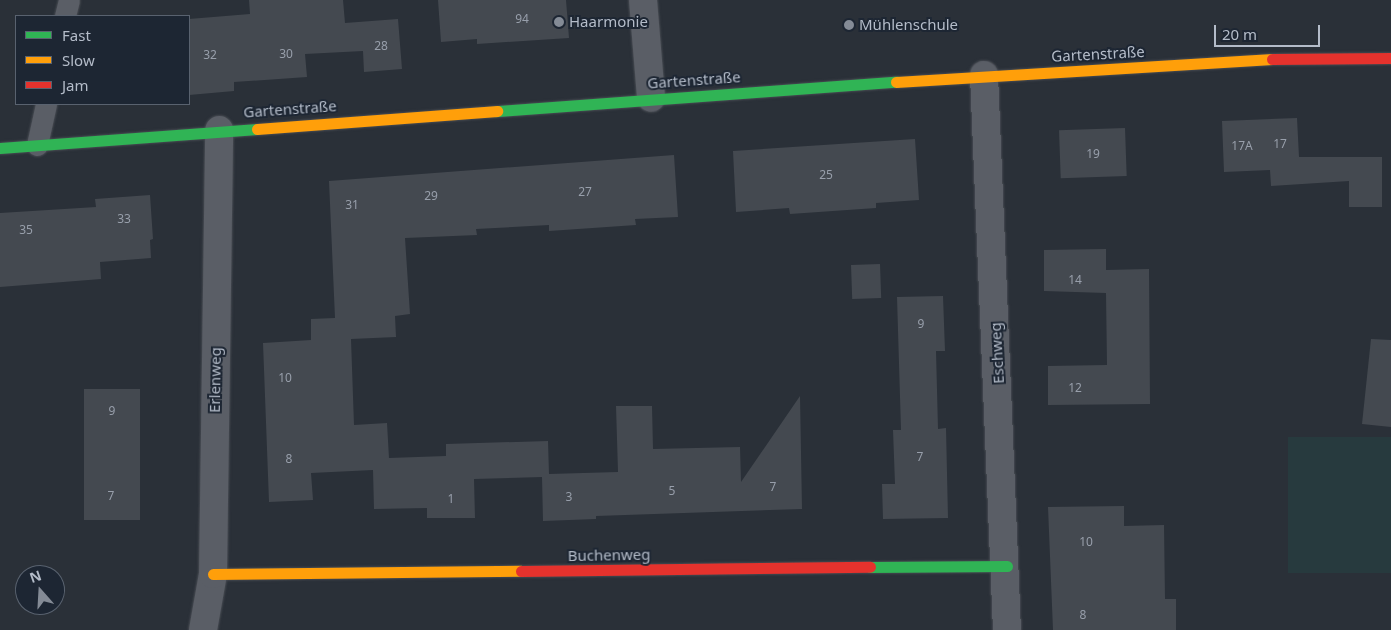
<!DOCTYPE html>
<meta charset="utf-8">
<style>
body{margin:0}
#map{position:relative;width:1391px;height:630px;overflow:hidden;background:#2a3038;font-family:"Noto Sans",sans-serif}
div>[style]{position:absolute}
.green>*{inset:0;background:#273a3e;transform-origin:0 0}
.building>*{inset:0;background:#444950;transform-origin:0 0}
.roads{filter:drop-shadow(0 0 1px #484c53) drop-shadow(0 0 1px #484c53)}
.lane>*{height:21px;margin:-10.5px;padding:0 10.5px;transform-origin:10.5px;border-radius:10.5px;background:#5a5e66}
.street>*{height:28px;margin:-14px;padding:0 14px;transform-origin:14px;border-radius:14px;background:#5a5e66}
.fast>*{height:11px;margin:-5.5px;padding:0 5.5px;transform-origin:5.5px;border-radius:5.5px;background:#30b455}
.slow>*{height:11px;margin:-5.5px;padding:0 5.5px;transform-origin:5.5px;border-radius:5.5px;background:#ff9f0a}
.jam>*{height:11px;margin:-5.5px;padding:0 5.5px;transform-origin:5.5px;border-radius:5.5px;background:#e5322d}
.dots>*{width:14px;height:14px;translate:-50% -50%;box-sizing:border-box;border:2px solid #1d2633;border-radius:50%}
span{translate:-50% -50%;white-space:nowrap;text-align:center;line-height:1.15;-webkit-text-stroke:4px #1d2633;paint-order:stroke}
.number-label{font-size:12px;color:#989fab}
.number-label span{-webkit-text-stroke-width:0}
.poi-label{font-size:15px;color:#b4bcc9}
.left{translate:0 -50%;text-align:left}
.street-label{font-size:15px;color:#b4bcc9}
.legend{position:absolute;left:15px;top:15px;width:175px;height:90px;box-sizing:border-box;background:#1d2633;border:1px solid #59626f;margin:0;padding:6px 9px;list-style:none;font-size:15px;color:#b4bcc9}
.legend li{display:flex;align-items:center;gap:10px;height:25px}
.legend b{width:25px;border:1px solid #59626f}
.north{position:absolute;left:15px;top:565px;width:50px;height:50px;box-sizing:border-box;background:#1d2633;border:1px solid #59626f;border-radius:50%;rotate:341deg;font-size:14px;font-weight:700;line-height:20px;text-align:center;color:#b4bcc9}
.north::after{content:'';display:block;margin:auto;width:18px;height:22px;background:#848b96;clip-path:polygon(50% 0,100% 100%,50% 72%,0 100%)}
.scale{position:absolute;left:1214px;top:25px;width:106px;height:22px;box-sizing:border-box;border:2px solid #b4bcc9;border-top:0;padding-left:6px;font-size:15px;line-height:18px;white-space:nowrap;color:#b4bcc9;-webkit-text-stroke:4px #1d2633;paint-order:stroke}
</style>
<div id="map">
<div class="green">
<div style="left:1391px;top:437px;width:136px;height:103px;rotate:90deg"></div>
</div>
<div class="building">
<div style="clip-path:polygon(249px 0,343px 0,345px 23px,398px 19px,402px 69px,364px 72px,363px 51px,305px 54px,307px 77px,234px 82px,234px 91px,189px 95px,189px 19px,250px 14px)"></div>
<div style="clip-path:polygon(438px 0,566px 0,569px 38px,477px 44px,477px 39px,441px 42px)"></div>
<div style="clip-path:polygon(1297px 118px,1299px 157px,1382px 157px,1382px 207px,1349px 207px,1349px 181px,1271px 186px,1270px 170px,1224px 172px,1222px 121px)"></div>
<div style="left:1125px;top:128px;width:48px;height:66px;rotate:88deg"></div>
<div style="clip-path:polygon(915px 139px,919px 200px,876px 203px,876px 208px,790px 214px,789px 208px,736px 212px,733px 151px)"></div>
<div style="clip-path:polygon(674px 155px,678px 217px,635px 219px,636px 225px,549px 231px,549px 225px,476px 229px,477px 235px,405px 238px,410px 314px,395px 316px,396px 337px,351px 339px,354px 425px,387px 423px,389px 458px,446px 456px,446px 444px,548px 441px,549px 474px,618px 472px,616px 406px,652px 406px,653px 449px,740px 447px,741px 482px,800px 396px,802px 509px,596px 516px,596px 519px,543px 521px,542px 477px,474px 479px,475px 518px,427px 518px,427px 508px,374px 509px,373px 470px,311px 473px,313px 500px,269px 502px,263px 343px,311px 340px,311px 319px,335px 318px,329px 181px)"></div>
<div style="clip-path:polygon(150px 195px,153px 239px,150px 240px,151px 258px,100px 262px,101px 279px,0 287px,0 213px,96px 207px,95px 199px)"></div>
<div style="clip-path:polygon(1106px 249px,1106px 270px,1149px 269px,1150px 404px,1048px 405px,1048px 366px,1107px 365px,1106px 293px,1044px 291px,1044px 250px)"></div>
<div style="left:880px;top:264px;width:34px;height:29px;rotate:88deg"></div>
<div style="clip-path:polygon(943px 296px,945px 351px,936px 351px,938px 429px,946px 428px,948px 518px,883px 519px,882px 484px,895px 484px,893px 430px,901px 430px,897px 297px)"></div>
<div style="clip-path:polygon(1371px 339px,1391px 340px,1391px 427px,1362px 424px)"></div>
<div style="left:84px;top:389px;width:56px;height:131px"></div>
<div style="clip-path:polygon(1124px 506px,1124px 526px,1164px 525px,1165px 599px,1176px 599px,1176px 630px,1053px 630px,1048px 507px)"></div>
</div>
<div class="roads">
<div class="lane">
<div style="left:65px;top:16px;width:16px;rotate:-76deg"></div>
<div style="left:37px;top:145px;width:42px;rotate:-77.6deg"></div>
</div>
<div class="street">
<div style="left:643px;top:0;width:98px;rotate:85.3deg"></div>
<div style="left:984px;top:75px;width:555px;rotate:87.63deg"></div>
<div style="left:203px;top:630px;width:57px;rotate:-79.9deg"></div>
<div style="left:213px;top:574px;width:444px;rotate:-89.2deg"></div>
</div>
<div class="fast">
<div style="left:497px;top:111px;width:400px;rotate:-4.2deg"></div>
<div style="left:0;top:148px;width:258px;rotate:-4.2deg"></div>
<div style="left:870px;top:567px;width:137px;rotate:-0.4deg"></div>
</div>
<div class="slow">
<div style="left:896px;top:82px;width:377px;rotate:-3.5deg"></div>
<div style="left:257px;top:129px;width:241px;rotate:-4.3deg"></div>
<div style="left:213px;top:574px;width:308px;rotate:-0.6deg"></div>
</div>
<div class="jam">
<div style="left:1272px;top:59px;width:119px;rotate:-0.5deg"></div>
<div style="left:521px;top:571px;width:349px;rotate:-0.7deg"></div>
</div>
</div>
<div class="dots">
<div style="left:559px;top:22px;background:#848b96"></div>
<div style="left:849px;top:25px;background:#848b96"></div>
</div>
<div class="number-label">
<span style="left:522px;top:19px">94</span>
<span style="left:381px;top:46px">28</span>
<span style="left:286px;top:54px">30</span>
<span style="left:210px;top:55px">32</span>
<span style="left:1280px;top:144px">17</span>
<span style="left:1242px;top:146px">17A</span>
<span style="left:1093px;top:154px">19</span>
<span style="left:826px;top:175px">25</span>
<span style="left:585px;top:192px">27</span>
<span style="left:431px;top:196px">29</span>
<span style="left:352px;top:205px">31</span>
<span style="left:124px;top:219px">33</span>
<span style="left:26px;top:230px">35</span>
<span style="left:1075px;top:280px">14</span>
<span style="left:921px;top:324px">9</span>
<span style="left:285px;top:378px">10</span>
<span style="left:1075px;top:388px">12</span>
<span style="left:112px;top:411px">9</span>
<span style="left:920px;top:457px">7</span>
<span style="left:289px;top:459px">8</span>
<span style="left:773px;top:487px">7</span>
<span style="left:672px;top:491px">5</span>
<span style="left:111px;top:496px">7</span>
<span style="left:569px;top:497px">3</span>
<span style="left:451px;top:499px">1</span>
<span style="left:1086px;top:542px">10</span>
<span style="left:1083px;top:615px">8</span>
</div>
<div class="poi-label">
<span class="left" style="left:569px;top:22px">Haarmonie</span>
<span class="left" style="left:859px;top:25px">Mühlenschule</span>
</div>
<div class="street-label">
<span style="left:1098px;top:54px;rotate:-3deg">Gartenstraße</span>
<span style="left:694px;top:80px;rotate:-4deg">Gartenstraße</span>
<span style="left:290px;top:109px;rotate:-4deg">Gartenstraße</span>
<span style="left:997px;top:353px;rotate:-93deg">Eschweg</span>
<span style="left:215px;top:380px;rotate:-89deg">Erlenweg</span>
<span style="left:609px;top:555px;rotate:-1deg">Buchenweg</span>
</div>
<ul class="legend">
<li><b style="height:6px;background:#30b455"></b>Fast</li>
<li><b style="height:6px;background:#ff9f0a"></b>Slow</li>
<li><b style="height:6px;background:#e5322d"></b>Jam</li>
</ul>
<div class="north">N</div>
<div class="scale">20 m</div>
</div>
